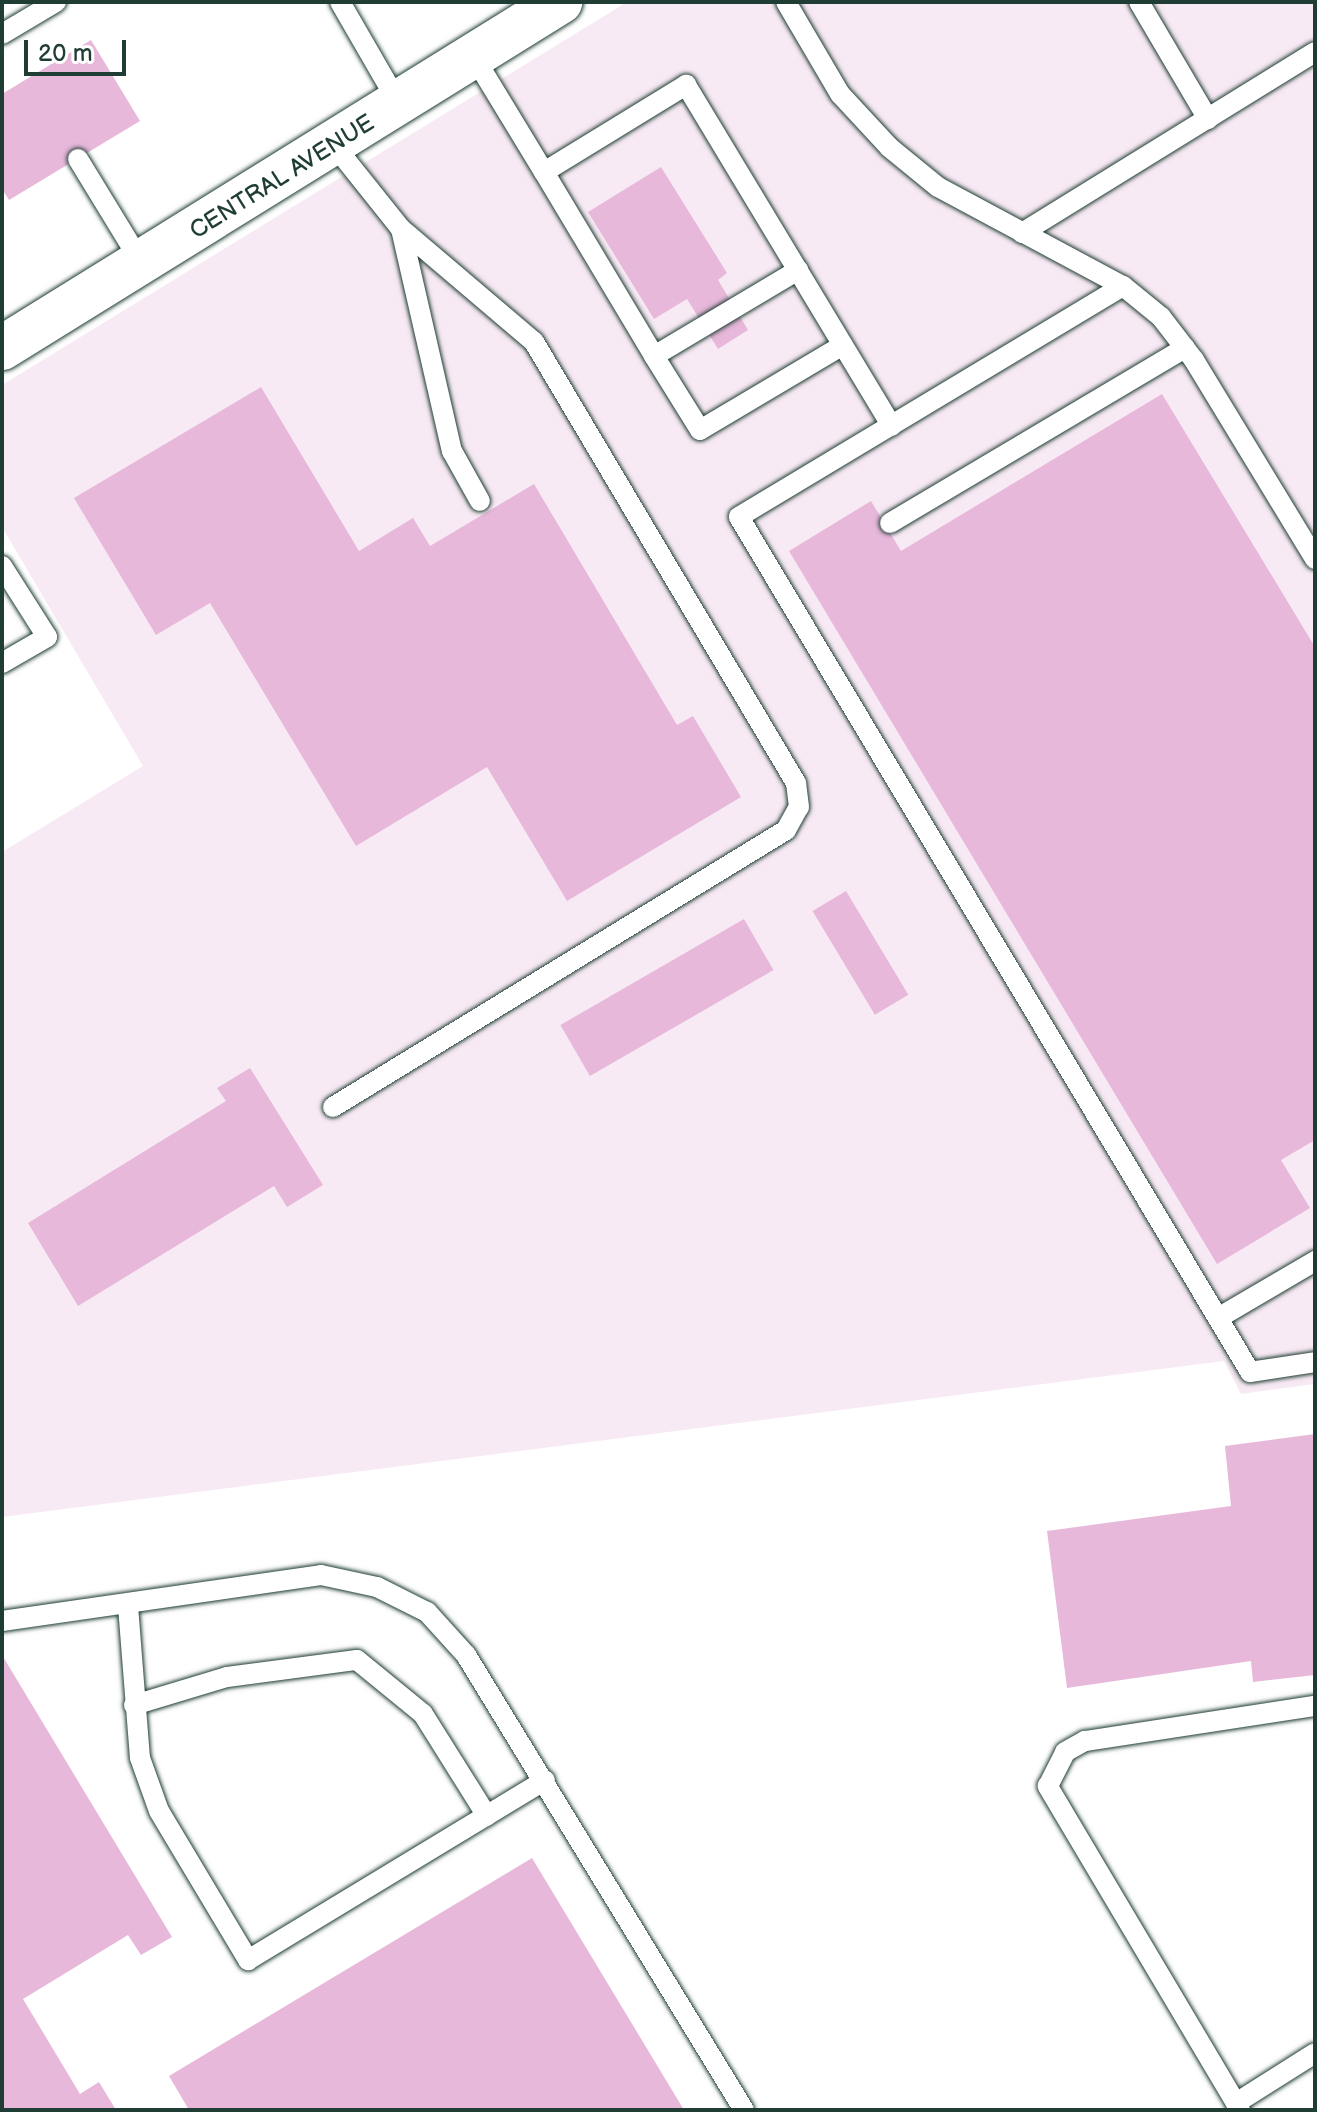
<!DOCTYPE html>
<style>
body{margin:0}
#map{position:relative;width:1317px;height:2112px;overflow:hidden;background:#fff;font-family:"Balsamiq Sans",sans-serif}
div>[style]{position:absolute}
.built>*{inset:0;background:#f8eaf4}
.building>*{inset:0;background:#e7b8da;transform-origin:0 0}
.roads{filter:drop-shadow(0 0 2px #1f3d34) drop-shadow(0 0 2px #1f3d34)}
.lane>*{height:20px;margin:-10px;padding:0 10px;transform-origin:10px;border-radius:10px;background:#fff}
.primary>*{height:44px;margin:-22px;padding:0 22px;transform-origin:22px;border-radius:22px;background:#fff}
span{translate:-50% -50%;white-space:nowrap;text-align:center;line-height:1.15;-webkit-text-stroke:6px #fff;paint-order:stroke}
.street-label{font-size:24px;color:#1f3d34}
.frame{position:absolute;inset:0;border:4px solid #1f3d34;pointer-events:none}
.scale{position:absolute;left:24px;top:40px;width:102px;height:36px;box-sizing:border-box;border:4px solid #1f3d34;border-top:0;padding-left:10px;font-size:24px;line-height:28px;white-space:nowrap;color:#1f3d34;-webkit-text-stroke:6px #fff;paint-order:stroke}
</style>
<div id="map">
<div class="built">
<div style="clip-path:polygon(627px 2px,1315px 2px,1315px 1384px,1241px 1394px,1224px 1361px,2px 1517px,2px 852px,143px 766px,2px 527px,2px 385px)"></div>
</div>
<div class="building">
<div style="clip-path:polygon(91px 40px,140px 121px,9px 200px,2px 189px,2px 94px)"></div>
<div style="clip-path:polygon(661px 167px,727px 273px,718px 280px,748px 330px,718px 349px,687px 299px,654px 319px,588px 212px)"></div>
<div style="clip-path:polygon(261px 387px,359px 551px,413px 518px,430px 546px,534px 484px,677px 725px,693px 716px,741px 797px,567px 901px,487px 767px,356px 846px,210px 603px,156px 635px,74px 498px)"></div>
<div style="clip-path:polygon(1162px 394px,1315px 647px,1315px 1140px,1281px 1160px,1310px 1208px,1217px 1264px,789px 551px,871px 501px,901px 551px)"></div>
<div style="left:846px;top:891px;width:121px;height:39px;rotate:59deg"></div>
<div style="left:744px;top:919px;width:59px;height:212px;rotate:60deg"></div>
<div style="clip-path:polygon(250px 1068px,323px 1185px,287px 1207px,274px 1186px,78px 1306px,28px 1223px,226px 1101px,217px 1088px)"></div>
<div style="clip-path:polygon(1315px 1434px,1315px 1675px,1253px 1682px,1251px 1661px,1067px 1688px,1047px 1531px,1231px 1506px,1225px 1446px)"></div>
<div style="clip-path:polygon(2px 1655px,172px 1937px,141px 1955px,128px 1935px,23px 1999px,80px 2094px,99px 2082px,116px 2110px,2px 2110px)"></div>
<div style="clip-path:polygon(532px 1858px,684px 2110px,189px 2110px,169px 2076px)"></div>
</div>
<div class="roads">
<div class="lane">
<div style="left:340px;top:2px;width:118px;rotate:60deg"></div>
<div style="left:786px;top:2px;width:107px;rotate:59.6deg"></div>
<div style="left:840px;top:94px;width:72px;rotate:47.2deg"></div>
<div style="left:889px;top:147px;width:63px;rotate:39.2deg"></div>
<div style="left:938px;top:187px;width:210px;rotate:28.2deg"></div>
<div style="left:1123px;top:286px;width:49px;rotate:39.2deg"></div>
<div style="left:1161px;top:317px;width:54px;rotate:52.5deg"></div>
<div style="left:1194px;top:360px;width:233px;rotate:58.7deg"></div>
<div style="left:1139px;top:2px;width:136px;rotate:59.5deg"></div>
<div style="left:2px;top:34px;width:63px;rotate:-30.7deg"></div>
<div style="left:474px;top:57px;width:135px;rotate:58.7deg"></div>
<div style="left:544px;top:172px;width:167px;rotate:-31.5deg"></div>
<div style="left:686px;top:85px;width:398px;rotate:58.9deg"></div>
<div style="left:78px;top:159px;width:123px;rotate:58.6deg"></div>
<div style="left:544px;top:172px;width:214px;rotate:59.1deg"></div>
<div style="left:654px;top:356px;width:168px;rotate:-30.8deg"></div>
<div style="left:401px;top:229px;width:228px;rotate:77.1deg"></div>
<div style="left:452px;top:451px;width:57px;rotate:60.8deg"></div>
<div style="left:1022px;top:233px;width:344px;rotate:-31.7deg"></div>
<div style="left:1123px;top:286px;width:448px;rotate:149deg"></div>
<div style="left:739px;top:517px;width:996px;rotate:59.13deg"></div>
<div style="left:1250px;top:1372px;width:66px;rotate:-8.7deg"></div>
<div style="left:654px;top:356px;width:87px;rotate:58.1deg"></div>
<div style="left:700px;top:430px;width:166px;rotate:-30.7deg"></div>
<div style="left:890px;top:523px;width:343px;rotate:-30.7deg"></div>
<div style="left:2px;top:566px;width:84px;rotate:57.6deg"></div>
<div style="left:47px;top:637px;width:52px;rotate:150deg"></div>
<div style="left:333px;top:1107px;width:531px;rotate:-31.44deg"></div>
<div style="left:786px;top:830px;width:26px;rotate:-61deg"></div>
<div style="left:799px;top:807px;width:24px;rotate:-97deg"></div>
<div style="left:796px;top:783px;width:513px;rotate:-120.71deg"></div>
<div style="left:534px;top:342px;width:175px;rotate:-139.6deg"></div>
<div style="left:401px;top:229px;width:107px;rotate:-128.6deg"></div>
<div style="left:1218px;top:1318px;width:113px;rotate:-30.4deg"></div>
<div style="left:128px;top:1606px;width:152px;rotate:85.5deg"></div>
<div style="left:140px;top:1758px;width:56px;rotate:70.3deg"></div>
<div style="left:159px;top:1811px;width:174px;rotate:59.1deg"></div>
<div style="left:248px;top:1960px;width:347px;rotate:-31.2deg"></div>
<div style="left:2px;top:1621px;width:322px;rotate:-8.2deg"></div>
<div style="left:321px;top:1575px;width:57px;rotate:12.1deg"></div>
<div style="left:377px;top:1587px;width:56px;rotate:26.6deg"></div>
<div style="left:427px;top:1612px;width:58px;rotate:47.8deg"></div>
<div style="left:466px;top:1655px;width:533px;rotate:58.58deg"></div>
<div style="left:134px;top:1705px;width:97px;rotate:-16.8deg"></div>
<div style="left:227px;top:1677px;width:131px;rotate:-7.5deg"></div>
<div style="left:357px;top:1660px;width:85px;rotate:39.3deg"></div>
<div style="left:423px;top:1714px;width:120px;rotate:57.9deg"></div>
<div style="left:1236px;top:2103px;width:93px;rotate:-32.3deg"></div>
<div style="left:1240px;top:2110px;width:377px;rotate:-120.7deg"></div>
<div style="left:1048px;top:1786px;width:38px;rotate:-63deg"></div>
<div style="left:1065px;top:1752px;width:23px;rotate:-29deg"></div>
<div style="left:1085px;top:1741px;width:233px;rotate:-8.7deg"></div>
</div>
<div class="primary">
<div style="left:2px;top:348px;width:657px;rotate:-31.8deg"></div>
</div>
</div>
<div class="street-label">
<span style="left:282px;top:177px;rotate:-32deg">CENTRAL AVENUE</span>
</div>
<div class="frame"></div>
<div class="scale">20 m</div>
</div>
